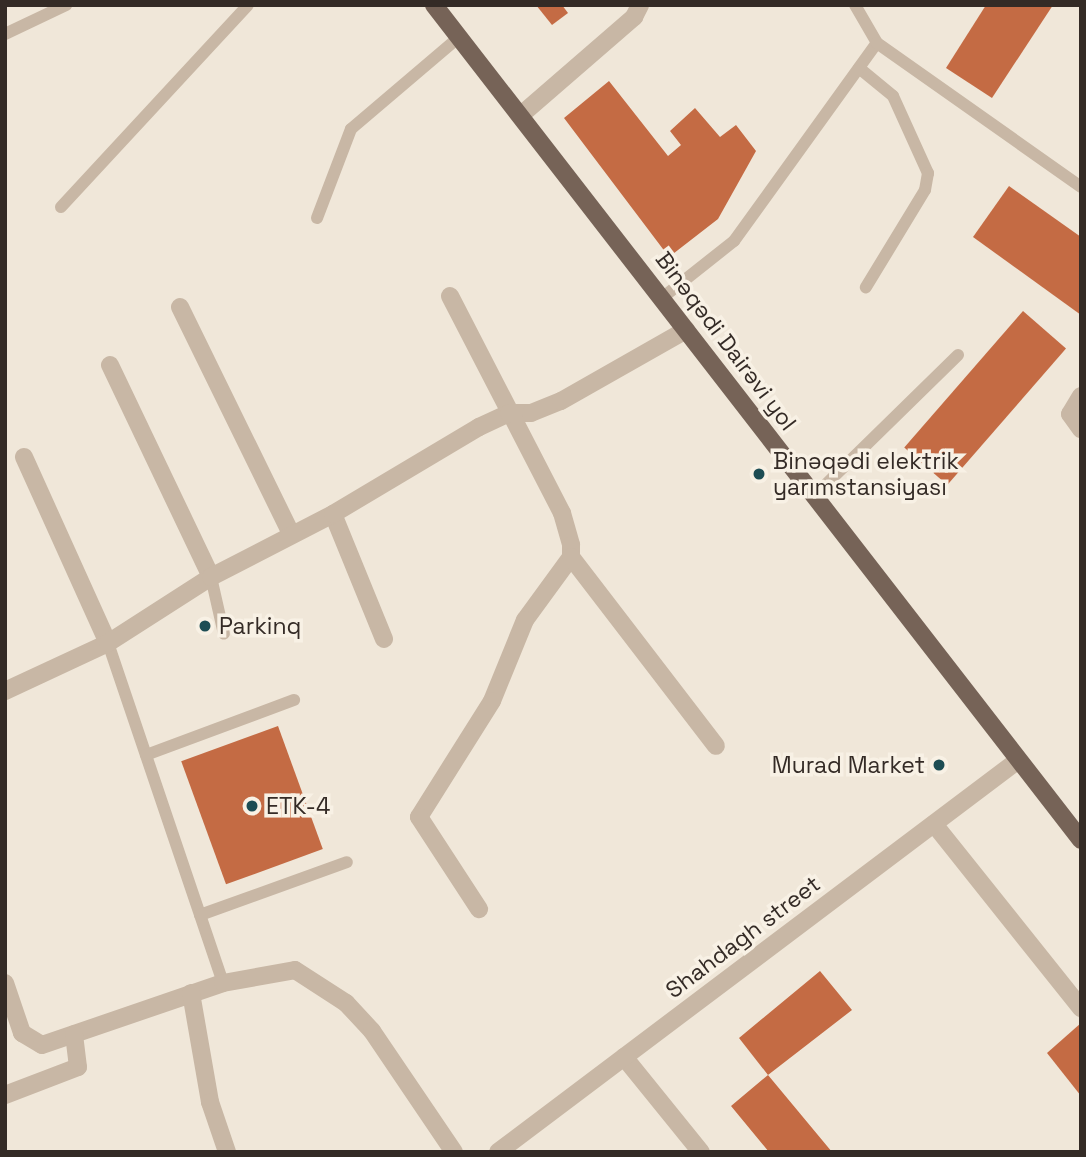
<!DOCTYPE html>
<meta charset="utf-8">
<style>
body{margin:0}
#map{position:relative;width:1086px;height:1157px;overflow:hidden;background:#f0e7d9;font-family:"Space Grotesk",sans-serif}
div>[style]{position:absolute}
.building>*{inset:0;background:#c46b44;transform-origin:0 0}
.lane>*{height:12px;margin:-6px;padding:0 6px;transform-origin:6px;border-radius:6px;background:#c8b7a5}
.street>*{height:18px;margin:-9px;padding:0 9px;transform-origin:9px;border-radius:9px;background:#c8b7a5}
.primary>*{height:18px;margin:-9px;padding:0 9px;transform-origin:9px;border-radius:9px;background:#766357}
.dots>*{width:19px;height:19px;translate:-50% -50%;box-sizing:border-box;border:4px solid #f8f1e5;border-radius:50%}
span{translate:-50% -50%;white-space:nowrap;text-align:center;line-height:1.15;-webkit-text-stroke:7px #f8f1e5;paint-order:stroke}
.street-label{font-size:23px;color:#342b26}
.poi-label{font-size:23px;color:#342b26}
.left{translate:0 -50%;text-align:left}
.right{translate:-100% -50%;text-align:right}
.frame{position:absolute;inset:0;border:7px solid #342b26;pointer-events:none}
</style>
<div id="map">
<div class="building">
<div style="clip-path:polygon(536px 5px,562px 5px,568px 13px,552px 25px)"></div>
<div style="clip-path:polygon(986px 5px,1053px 5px,992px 98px,946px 68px)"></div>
<div style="clip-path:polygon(609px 81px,668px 156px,681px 145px,670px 131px,695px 108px,720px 137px,736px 125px,756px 151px,718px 219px,669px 257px,564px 118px)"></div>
<div style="clip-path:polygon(1009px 186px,1081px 237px,1081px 315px,973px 237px)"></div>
<div style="left:1023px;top:311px;width:57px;height:181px;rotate:41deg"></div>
<div style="left:278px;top:726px;width:131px;height:103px;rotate:70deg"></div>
<div style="clip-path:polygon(820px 971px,852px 1010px,768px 1075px,832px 1152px,769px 1152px,731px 1106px,768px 1075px,739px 1038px)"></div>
<div style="clip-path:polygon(1081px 1023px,1081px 1096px,1047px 1053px)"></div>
</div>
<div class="lane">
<div style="left:855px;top:5px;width:44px;rotate:59.9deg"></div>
<div style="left:5px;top:34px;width:68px;rotate:-25.4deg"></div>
<div style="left:859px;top:68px;width:44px;rotate:39.5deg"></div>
<div style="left:893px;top:96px;width:85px;rotate:65.6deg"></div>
<div style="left:928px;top:173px;width:17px;rotate:100deg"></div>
<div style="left:925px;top:190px;width:114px;rotate:121.3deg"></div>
<div style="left:61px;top:207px;width:275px;rotate:-47.2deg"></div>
<div style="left:317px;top:218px;width:95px;rotate:-69.1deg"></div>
<div style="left:351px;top:129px;width:142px;rotate:-40.4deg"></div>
<div style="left:662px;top:298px;width:92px;rotate:-38.4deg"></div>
<div style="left:734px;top:241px;width:244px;rotate:-54.2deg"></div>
<div style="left:877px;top:43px;width:250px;rotate:35.2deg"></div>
<div style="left:813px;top:497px;width:203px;rotate:-44.4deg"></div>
<div style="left:211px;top:577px;width:58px;rotate:77.2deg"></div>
<div style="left:108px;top:643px;width:359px;rotate:71.3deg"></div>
<div style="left:146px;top:755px;width:158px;rotate:-20.4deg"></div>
<div style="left:200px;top:915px;width:156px;rotate:-19.8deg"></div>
</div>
<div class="street">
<div style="left:521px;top:115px;width:150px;rotate:-40.9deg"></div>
<div style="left:634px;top:17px;width:13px;rotate:-63deg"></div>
<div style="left:450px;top:296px;width:244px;rotate:62.7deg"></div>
<div style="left:562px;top:513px;width:33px;rotate:74deg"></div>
<div style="left:571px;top:545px;width:12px;rotate:90deg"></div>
<div style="left:571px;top:557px;width:78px;rotate:126.1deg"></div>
<div style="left:525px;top:620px;width:87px;rotate:112.2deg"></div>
<div style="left:492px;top:701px;width:137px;rotate:122.2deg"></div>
<div style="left:419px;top:817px;width:110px;rotate:56.9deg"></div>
<div style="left:180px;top:307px;width:250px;rotate:63.9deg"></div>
<div style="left:110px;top:365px;width:235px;rotate:64.5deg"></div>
<div style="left:1081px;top:396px;width:21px;rotate:121deg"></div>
<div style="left:1070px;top:414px;width:19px;rotate:54deg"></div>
<div style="left:24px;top:457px;width:204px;rotate:65.7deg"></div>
<div style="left:333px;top:514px;width:135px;rotate:67.8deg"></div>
<div style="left:571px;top:557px;width:238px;rotate:52.5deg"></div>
<div style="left:5px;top:691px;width:114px;rotate:-25deg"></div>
<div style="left:108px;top:643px;width:122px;rotate:-32.7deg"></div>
<div style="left:211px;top:577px;width:137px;rotate:-27.3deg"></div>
<div style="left:333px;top:514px;width:170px;rotate:-30.8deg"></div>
<div style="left:479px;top:427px;width:33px;rotate:-25deg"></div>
<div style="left:509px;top:413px;width:22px"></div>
<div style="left:531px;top:413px;width:32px;rotate:-22deg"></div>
<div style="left:561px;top:401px;width:144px;rotate:-29.6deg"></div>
<div style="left:934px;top:824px;width:236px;rotate:51.4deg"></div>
<div style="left:5px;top:983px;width:53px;rotate:71.2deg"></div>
<div style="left:22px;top:1033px;width:23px;rotate:31deg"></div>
<div style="left:42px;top:1045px;width:191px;rotate:-18.9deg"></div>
<div style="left:223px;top:983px;width:73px;rotate:-10.2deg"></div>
<div style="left:295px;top:970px;width:61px;rotate:32.9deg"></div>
<div style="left:346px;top:1003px;width:38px;rotate:47deg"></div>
<div style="left:372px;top:1031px;width:146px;rotate:55.9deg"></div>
<div style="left:191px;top:993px;width:111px;rotate:80.1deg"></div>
<div style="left:210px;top:1102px;width:53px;rotate:71.2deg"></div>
<div style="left:624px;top:1057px;width:122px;rotate:51deg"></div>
<div style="left:5px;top:1095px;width:78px;rotate:-21deg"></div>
<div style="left:78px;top:1067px;width:33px;rotate:-97deg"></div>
<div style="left:498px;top:1152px;width:650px;rotate:-36.99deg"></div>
</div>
<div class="primary">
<div style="left:434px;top:5px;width:1056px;rotate:52.23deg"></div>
</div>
<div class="dots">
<div style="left:759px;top:474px;background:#1d4d54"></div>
<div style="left:205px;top:626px;background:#1d4d54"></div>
<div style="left:939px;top:765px;background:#1d4d54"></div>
<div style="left:252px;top:806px;background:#1d4d54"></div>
</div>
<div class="street-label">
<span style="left:726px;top:341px;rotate:53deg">Binəqədi Dairəvi yol</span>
<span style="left:743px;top:937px;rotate:-37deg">Shahdagh street</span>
</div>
<div class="poi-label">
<span class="left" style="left:773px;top:474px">Binəqədi elektrik<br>yarımstansiyası</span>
<span class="left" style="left:219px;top:626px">Parkinq</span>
<span class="right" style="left:925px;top:765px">Murad Market</span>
<span class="left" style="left:266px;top:806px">ETK-4</span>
</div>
<div class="frame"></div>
</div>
